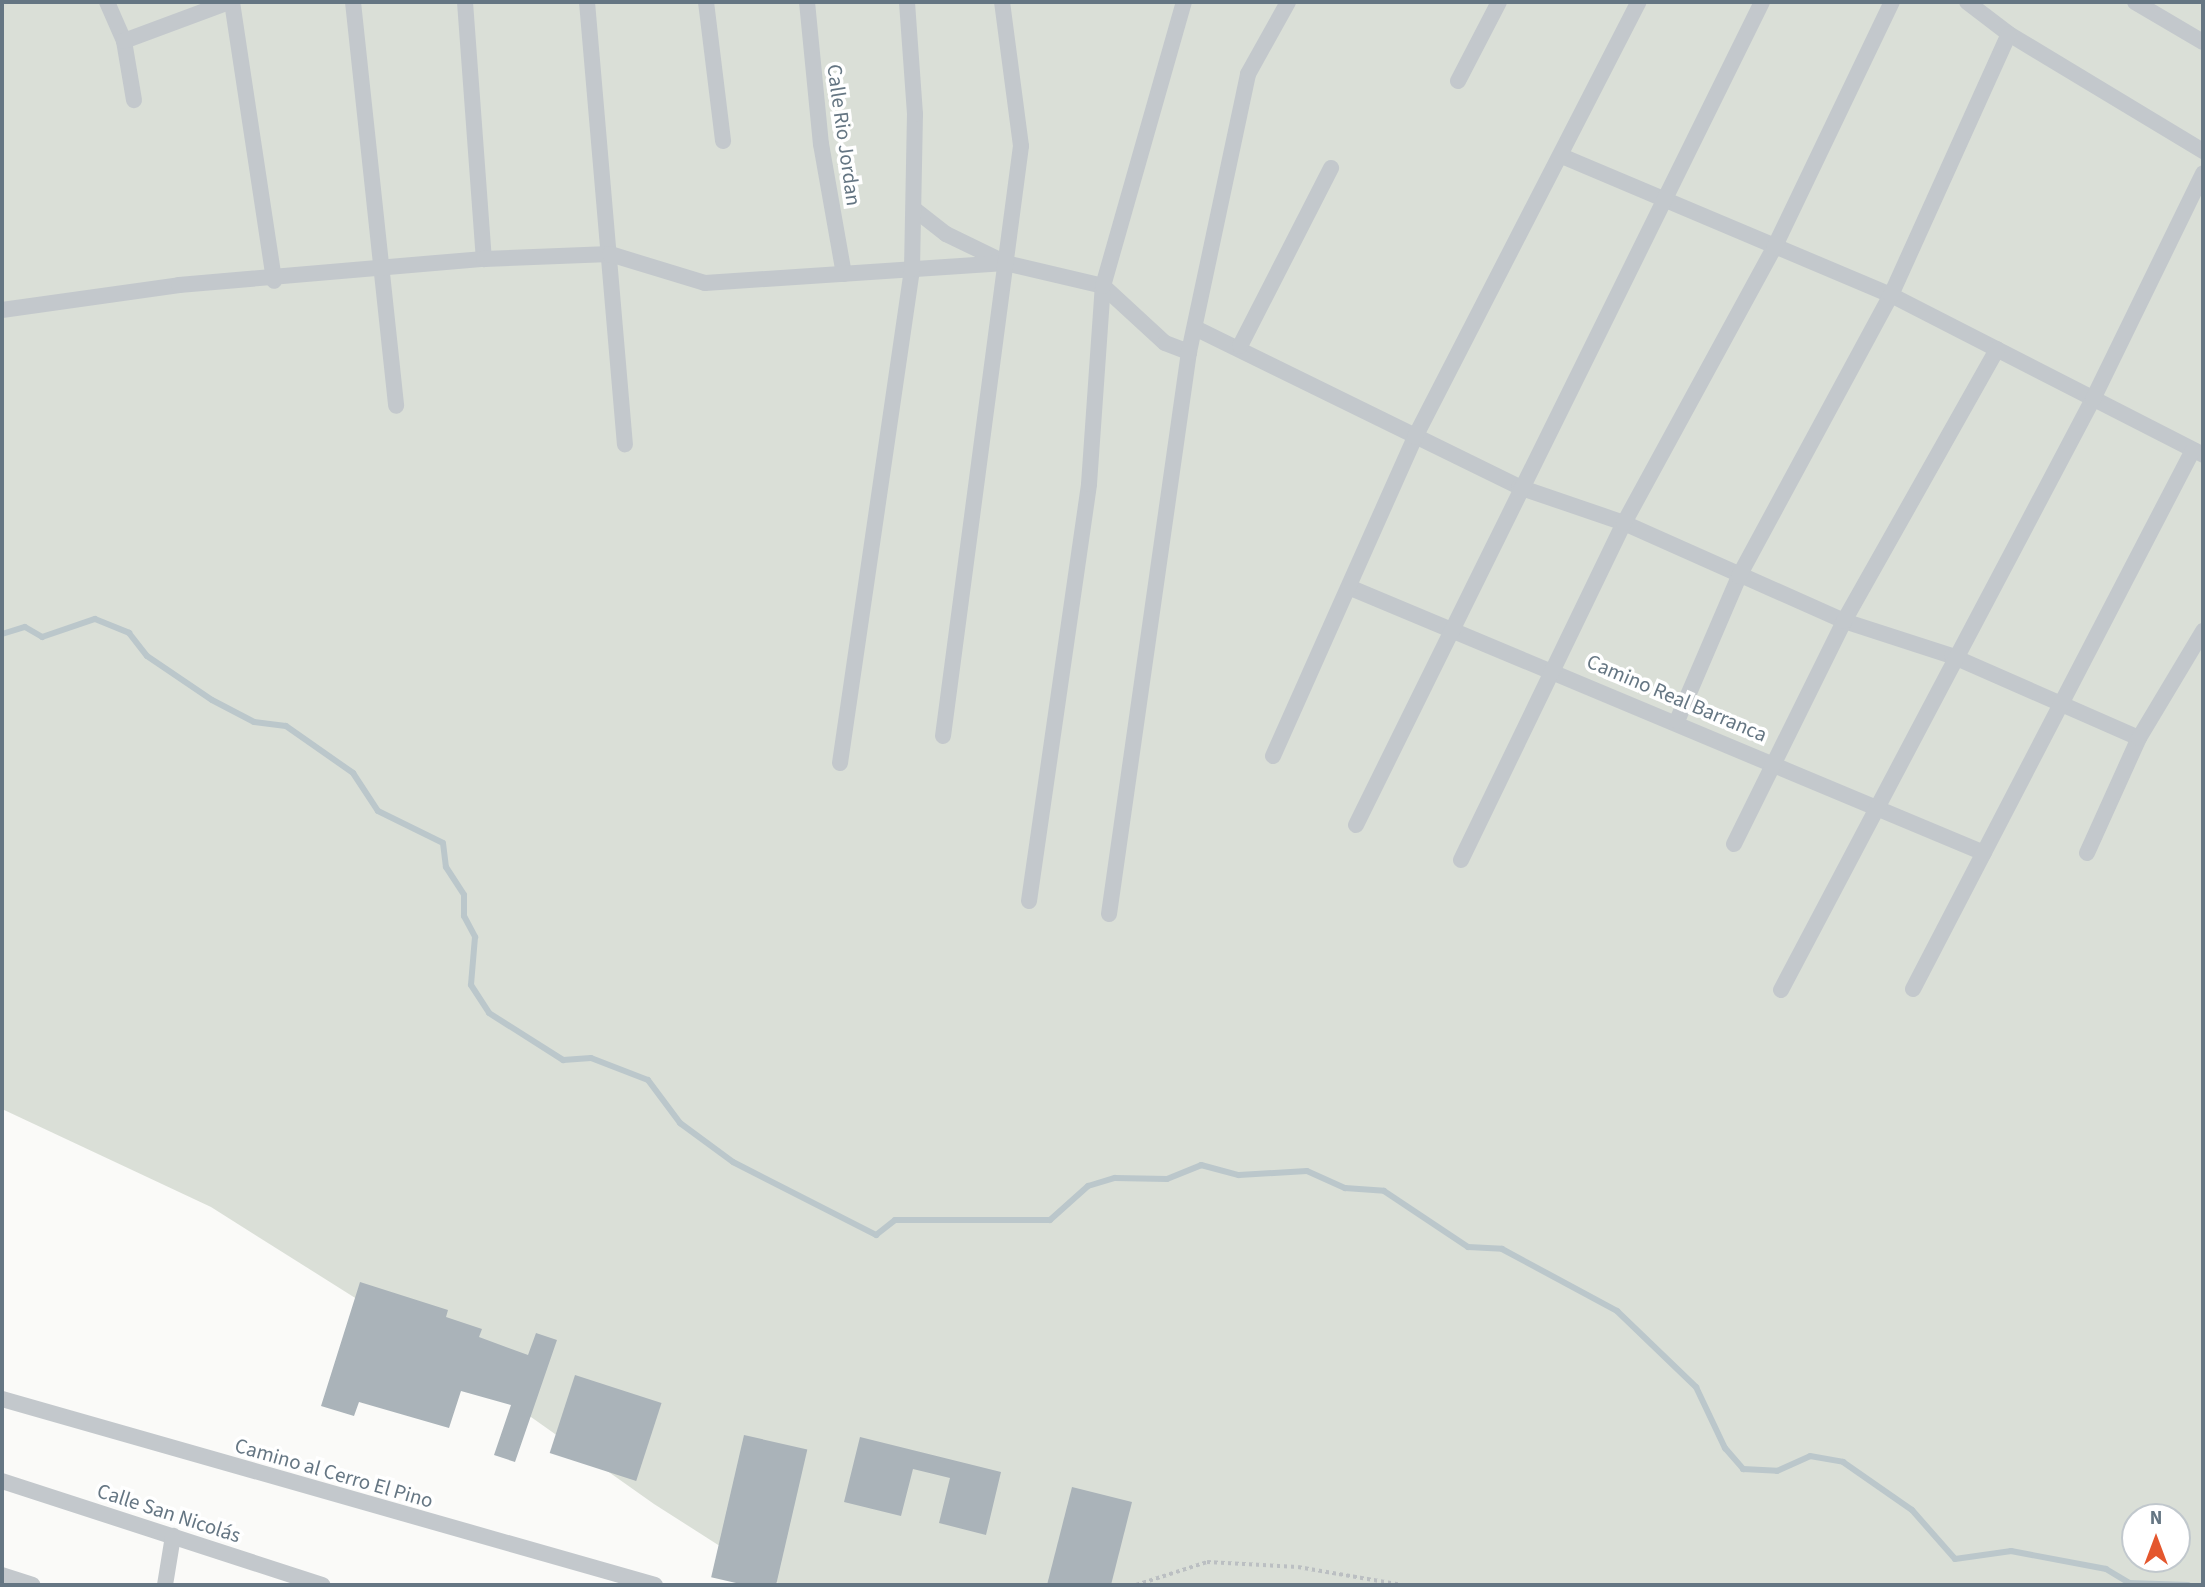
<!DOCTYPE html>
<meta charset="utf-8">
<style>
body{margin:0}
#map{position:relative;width:2205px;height:1587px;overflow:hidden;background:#fafaf8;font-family:"Source Sans 3",sans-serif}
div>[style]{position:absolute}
.green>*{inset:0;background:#dadfd7}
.stream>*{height:6px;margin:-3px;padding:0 3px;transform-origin:3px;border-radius:3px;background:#bbc7cb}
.building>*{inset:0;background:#aab3b9;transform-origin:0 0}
.path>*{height:3.5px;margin-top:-1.75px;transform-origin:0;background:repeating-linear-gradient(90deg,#bbbfc2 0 3.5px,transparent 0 7px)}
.street>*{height:16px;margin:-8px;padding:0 8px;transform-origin:8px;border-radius:8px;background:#c3c8cc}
span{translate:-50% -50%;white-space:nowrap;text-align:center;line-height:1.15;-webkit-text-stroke:7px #fff;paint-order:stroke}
.street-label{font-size:21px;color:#657683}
.frame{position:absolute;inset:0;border:4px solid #657683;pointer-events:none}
.north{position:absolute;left:2121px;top:1503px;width:70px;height:70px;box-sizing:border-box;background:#fff;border:2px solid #c1c8cd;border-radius:50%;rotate:0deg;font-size:19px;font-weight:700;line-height:28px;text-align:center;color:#657683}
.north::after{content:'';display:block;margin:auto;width:24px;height:32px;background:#e4572e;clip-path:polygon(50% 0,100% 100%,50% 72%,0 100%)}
</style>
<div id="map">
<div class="green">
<div style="clip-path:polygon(evenodd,2203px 2px,2203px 1585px,781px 1585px,654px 1504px,425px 1342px,211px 1207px,2px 1109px,3px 2px,2203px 2px,2135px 1517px,2177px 1517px,2177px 1559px,2135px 1559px,2135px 1517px)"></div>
</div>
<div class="stream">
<div style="left:2px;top:634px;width:24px;rotate:-17deg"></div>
<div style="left:25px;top:627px;width:20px;rotate:30deg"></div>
<div style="left:42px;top:637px;width:56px;rotate:-18.8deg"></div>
<div style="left:95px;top:619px;width:37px;rotate:22deg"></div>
<div style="left:129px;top:633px;width:29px;rotate:52deg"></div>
<div style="left:147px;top:656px;width:78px;rotate:34.1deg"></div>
<div style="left:212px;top:700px;width:47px;rotate:27.6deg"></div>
<div style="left:254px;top:722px;width:32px;rotate:7deg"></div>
<div style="left:286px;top:726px;width:82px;rotate:35deg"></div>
<div style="left:353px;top:773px;width:45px;rotate:56.7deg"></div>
<div style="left:378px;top:811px;width:72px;rotate:26.2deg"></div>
<div style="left:443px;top:843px;width:24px;rotate:83deg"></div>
<div style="left:446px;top:867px;width:33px;rotate:57deg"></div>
<div style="left:464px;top:895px;width:21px;rotate:90deg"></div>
<div style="left:464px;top:916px;width:24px;rotate:62deg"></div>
<div style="left:475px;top:937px;width:48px;rotate:94.8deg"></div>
<div style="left:471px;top:985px;width:33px;rotate:57deg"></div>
<div style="left:489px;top:1013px;width:88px;rotate:32.4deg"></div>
<div style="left:563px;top:1060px;width:28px;rotate:-4deg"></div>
<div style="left:591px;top:1058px;width:61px;rotate:21.1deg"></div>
<div style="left:648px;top:1080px;width:54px;rotate:53.3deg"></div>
<div style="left:680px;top:1123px;width:66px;rotate:36.3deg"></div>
<div style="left:733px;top:1162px;width:161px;rotate:27deg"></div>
<div style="left:876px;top:1235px;width:24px;rotate:-38deg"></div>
<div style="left:895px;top:1220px;width:155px"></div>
<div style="left:1050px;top:1220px;width:51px;rotate:-41.8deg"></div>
<div style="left:1088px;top:1186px;width:28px;rotate:-17deg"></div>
<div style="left:1115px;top:1178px;width:52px;rotate:1.1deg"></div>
<div style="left:1167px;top:1179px;width:37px;rotate:-22deg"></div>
<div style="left:1201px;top:1165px;width:39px;rotate:15deg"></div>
<div style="left:1239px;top:1175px;width:68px;rotate:-3.4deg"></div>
<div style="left:1307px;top:1171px;width:42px;rotate:24.1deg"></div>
<div style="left:1345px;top:1188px;width:39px;rotate:4deg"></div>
<div style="left:1384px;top:1191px;width:101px;rotate:33.7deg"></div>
<div style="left:1468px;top:1247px;width:34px;rotate:3deg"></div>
<div style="left:1502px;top:1249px;width:131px;rotate:28.3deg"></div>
<div style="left:1617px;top:1311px;width:110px;rotate:43.9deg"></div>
<div style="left:1696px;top:1387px;width:68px;rotate:64.6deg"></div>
<div style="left:1725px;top:1448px;width:28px;rotate:49deg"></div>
<div style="left:1743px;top:1469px;width:34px;rotate:3deg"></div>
<div style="left:1777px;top:1471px;width:36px;rotate:-24deg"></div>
<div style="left:1810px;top:1456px;width:34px;rotate:10deg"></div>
<div style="left:1843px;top:1462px;width:84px;rotate:34.8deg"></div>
<div style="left:1912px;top:1510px;width:65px;rotate:48.7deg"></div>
<div style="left:1955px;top:1559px;width:57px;rotate:-8.1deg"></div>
<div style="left:2011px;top:1551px;width:97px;rotate:10.7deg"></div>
<div style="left:2106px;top:1569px;width:27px;rotate:31deg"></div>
<div style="left:2129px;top:1583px;width:59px;rotate:1.9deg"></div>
</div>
<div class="building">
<div style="clip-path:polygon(360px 1282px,448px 1310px,446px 1317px,482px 1329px,479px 1337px,528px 1355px,536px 1333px,557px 1340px,515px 1462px,494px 1455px,511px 1405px,461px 1391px,449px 1428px,359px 1402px,354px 1416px,321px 1406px)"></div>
<div style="left:575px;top:1375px;width:91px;height:82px;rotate:18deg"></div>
<div style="left:744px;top:1435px;width:65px;height:146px;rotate:13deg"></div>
<div style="clip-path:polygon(860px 1437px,1001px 1472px,986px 1535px,939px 1523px,950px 1478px,913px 1469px,901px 1516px,844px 1502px)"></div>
<div style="clip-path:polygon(1072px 1487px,1132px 1502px,1111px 1585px,1047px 1585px)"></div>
</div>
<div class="path">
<div style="left:1136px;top:1585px;width:75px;rotate:-17.9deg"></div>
<div style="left:1207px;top:1562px;width:91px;rotate:3.1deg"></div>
<div style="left:1298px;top:1567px;width:106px;rotate:9.8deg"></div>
</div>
<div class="street">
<div style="left:107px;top:2px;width:43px;rotate:66.4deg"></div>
<div style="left:124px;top:41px;width:60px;rotate:80.4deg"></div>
<div style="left:232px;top:2px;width:282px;rotate:81.4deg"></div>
<div style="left:353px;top:2px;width:406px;rotate:83.9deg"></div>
<div style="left:465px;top:2px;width:258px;rotate:85.8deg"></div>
<div style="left:587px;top:2px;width:444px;rotate:85.1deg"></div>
<div style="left:706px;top:2px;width:140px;rotate:83deg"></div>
<div style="left:807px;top:2px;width:143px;rotate:84.4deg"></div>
<div style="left:821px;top:144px;width:132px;rotate:80deg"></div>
<div style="left:1967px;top:2px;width:53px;rotate:37.3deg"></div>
<div style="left:2009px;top:34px;width:227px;rotate:31.1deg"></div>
<div style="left:2135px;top:2px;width:79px;rotate:30.5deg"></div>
<div style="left:124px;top:41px;width:112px;rotate:-20.4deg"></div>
<div style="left:1458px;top:81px;width:89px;rotate:-62.6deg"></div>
<div style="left:1564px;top:157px;width:355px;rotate:22.9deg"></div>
<div style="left:1891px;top:295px;width:351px;rotate:27.1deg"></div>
<div style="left:914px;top:209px;width:41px;rotate:38deg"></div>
<div style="left:946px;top:234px;width:64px;rotate:25.8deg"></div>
<div style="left:2px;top:310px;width:179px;rotate:-8deg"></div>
<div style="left:179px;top:285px;width:306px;rotate:-4.9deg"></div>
<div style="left:484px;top:259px;width:126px;rotate:-2.3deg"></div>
<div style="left:610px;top:254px;width:99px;rotate:17deg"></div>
<div style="left:705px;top:283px;width:301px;rotate:-3.8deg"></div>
<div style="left:1005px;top:263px;width:101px;rotate:13.2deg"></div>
<div style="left:1103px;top:286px;width:84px;rotate:42.6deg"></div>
<div style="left:1165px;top:343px;width:26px;rotate:21deg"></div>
<div style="left:1195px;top:328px;width:361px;rotate:26.1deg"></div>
<div style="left:1519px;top:487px;width:111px;rotate:18.9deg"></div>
<div style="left:1624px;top:523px;width:241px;rotate:24deg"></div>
<div style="left:1844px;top:621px;width:114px;rotate:18deg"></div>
<div style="left:1952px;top:656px;width:204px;rotate:23.7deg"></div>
<div style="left:1240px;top:346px;width:200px;rotate:-62.9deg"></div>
<div style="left:1351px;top:588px;width:686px;rotate:22.72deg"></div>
<div style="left:1677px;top:721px;width:158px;rotate:-66.8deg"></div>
<div style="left:1739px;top:576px;width:319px;rotate:-61.6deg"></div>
<div style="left:1891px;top:295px;width:286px;rotate:-65.7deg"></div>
<div style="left:943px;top:736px;width:595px;rotate:-82.47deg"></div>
<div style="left:1021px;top:146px;width:145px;rotate:-97.5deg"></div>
<div style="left:1273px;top:756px;width:349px;rotate:-66deg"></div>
<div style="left:1415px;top:437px;width:489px;rotate:-62.8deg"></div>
<div style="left:840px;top:763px;width:499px;rotate:-81.7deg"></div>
<div style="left:912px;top:269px;width:155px;rotate:-88.9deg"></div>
<div style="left:915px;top:114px;width:112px;rotate:-94.1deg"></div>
<div style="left:1356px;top:825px;width:918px;rotate:-63.74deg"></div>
<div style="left:1734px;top:844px;width:249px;rotate:-63.7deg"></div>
<div style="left:1844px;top:621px;width:312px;rotate:-60.6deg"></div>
<div style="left:2087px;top:853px;width:126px;rotate:-65.7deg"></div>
<div style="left:2139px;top:738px;width:125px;rotate:-59.1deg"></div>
<div style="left:1461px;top:860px;width:374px;rotate:-64.2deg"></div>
<div style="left:1624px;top:523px;width:313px;rotate:-61.4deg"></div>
<div style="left:1774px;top:248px;width:273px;rotate:-64.4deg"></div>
<div style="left:1029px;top:901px;width:421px;rotate:-81.8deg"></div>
<div style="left:1089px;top:484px;width:198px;rotate:-86deg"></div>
<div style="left:1103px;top:286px;width:295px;rotate:-74.1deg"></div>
<div style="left:1109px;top:914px;width:568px;rotate:-81.9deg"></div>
<div style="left:1189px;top:352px;width:284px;rotate:-78deg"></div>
<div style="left:1248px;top:74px;width:82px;rotate:-60.9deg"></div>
<div style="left:1913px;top:989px;width:607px;rotate:-62.55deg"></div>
<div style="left:1781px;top:990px;width:668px;rotate:-62.17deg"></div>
<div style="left:2093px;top:399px;width:251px;rotate:-64deg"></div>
<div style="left:2px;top:1399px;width:679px;rotate:15.9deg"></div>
<div style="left:2px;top:1481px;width:337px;rotate:18deg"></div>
<div style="left:2px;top:1575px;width:32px;rotate:18deg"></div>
<div style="left:165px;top:1585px;width:50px;rotate:-80.7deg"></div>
</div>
<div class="street-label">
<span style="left:844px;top:135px;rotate:82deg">Calle Rio Jordan</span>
<span style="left:1677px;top:698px;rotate:23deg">Camino Real Barranca</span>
<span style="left:334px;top:1473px;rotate:16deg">Camino al Cerro El Pino</span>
<span style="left:169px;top:1513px;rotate:18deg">Calle San Nicolás</span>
</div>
<div class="frame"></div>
<div class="north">N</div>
</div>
